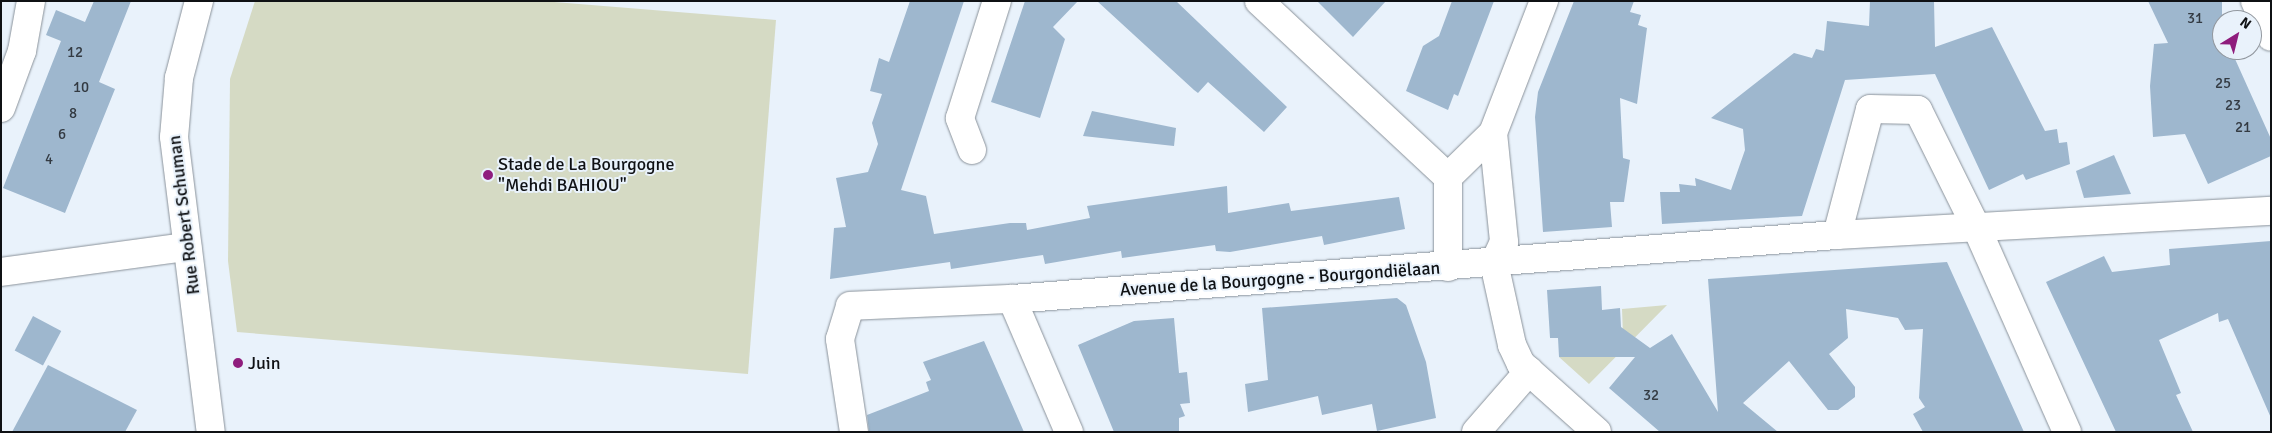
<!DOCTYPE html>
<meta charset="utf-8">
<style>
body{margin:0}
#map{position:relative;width:2272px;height:433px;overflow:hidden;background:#e9f2fb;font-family:Signika,sans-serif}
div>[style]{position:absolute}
.green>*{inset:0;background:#d5dac4}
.building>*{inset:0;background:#9eb7ce;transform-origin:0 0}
.roads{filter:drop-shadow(0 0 1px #8a929a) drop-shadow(0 0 1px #8a929a)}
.street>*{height:28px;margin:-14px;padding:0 14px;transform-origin:14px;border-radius:14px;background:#fff}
.secondary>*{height:28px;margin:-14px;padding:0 14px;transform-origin:14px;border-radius:14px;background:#fff}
.dots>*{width:14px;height:14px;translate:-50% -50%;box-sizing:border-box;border:2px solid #e9f2fb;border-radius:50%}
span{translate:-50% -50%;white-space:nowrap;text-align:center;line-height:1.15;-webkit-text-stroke:4px #e9f2fb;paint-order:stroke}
.number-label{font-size:15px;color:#333a42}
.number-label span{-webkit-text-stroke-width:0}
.poi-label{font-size:18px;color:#0f1114}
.left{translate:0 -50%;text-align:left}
.street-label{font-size:18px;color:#0f1114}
.frame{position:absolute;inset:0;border:2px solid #0f1114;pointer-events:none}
.north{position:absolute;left:2212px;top:10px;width:50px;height:50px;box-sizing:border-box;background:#e9f2fb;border:1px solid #92989f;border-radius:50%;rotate:36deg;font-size:14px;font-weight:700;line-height:20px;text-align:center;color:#0f1114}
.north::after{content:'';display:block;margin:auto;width:18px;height:22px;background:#8f1d7d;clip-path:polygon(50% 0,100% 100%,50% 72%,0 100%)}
</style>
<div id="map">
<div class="green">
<div style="clip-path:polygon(255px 1px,542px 1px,776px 20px,748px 374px,237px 332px,228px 261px,230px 79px)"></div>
<div style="clip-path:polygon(1667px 305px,1589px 384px,1559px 357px,1600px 357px,1623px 335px,1622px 309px)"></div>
</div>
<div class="building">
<div style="clip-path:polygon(94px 1px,131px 1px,99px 82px,115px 89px,65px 213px,3px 188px,61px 41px,46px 35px,56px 10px,85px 22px)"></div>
<div style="clip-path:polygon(910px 1px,964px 1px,901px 190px,926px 196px,934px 234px,1010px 223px,1026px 223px,1027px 230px,1090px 218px,1087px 206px,1227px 186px,1228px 213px,1289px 203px,1291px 211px,1399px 197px,1405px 229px,1324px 245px,1322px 236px,1230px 252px,1216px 251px,1215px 245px,1122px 258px,1121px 251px,1045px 264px,1043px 255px,951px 269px,950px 262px,830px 279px,834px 228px,846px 227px,836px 178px,868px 172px,878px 144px,872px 123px,882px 94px,870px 91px,879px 58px,889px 62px)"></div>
<div style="clip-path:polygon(1025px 1px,1078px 1px,1053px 27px,1065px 39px,1040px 118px,991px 102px)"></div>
<div style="clip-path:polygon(1097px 1px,1176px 1px,1287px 107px,1264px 132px,1208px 82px,1198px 93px,1194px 90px)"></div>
<div style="clip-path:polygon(1317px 1px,1386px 1px,1353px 37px)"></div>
<div style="clip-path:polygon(1452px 1px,1494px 1px,1458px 96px,1454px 94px,1448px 110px,1406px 91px,1423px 46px,1439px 36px)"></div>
<div style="clip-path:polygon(1574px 1px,1634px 1px,1630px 12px,1641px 15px,1638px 25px,1647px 28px,1637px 104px,1620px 98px,1623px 158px,1630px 160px,1624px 202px,1610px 202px,1612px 227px,1543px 232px,1535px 117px,1538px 92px)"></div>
<div style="clip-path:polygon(1870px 1px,1934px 1px,1935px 47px,1992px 27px,2045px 131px,2057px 129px,2059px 143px,2067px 142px,2070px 164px,2026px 180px,2023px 174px,1989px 190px,1935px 74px,1845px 80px,1802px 216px,1662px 224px,1660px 192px,1680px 192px,1679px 184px,1696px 186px,1695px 178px,1731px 190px,1745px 150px,1743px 129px,1711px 118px,1794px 53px,1812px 58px,1816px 49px,1824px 51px,1827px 21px,1869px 26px)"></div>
<div style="clip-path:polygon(2148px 1px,2222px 1px,2222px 50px,2231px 50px,2271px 139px,2271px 156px,2208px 184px,2185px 134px,2153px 137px,2150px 86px,2154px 44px,2168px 43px)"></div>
<div style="clip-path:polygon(1092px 111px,1176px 128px,1174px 146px,1083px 136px)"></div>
<div style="clip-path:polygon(2114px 155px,2131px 194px,2084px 198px,2076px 171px)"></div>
<div style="clip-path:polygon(2271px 241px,2271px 418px,2228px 319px,2219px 322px,2218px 313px,2159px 340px,2181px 393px,2176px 395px,2193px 432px,2116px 432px,2046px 282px,2104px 256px,2112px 272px,2170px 265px,2169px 249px)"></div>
<div style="clip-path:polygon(1947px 262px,2024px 432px,1923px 432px,1913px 414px,1925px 407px,1919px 398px,1923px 329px,1905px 330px,1898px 318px,1846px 309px,1848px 338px,1829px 354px,1855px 387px,1855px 397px,1838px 410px,1828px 410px,1789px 361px,1743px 403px,1778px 432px,1660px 432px,1609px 388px,1635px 357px,1559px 357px,1558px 338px,1550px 338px,1547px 290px,1601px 286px,1602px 310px,1620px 308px,1621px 327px,1650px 348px,1672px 334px,1718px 412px,1708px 279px)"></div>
<div style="clip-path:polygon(1397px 298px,1406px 305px,1426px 362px,1436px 418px,1377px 431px,1372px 404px,1322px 415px,1318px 396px,1248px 412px,1245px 384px,1268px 380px,1262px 308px)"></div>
<div style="left:33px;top:316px;width:32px;height:39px;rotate:28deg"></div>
<div style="clip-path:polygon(1174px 318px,1179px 373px,1187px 372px,1190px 403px,1180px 404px,1185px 416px,1179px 418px,1179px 432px,1114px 432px,1078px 345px,1134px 321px)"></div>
<div style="clip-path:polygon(984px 341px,1024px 432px,869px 432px,867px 415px,929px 391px,926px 382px,931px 380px,923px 362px)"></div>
<div style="clip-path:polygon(48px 365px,137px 410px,125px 432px,12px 432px)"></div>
</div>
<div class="roads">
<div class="street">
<div style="left:1259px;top:1px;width:258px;rotate:43deg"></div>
<div style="left:2255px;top:1px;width:39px;rotate:66deg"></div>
<div style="left:1px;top:108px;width:61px;rotate:-69.8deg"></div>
<div style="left:22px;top:51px;width:51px;rotate:-79.8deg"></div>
<div style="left:1493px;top:133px;width:110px;rotate:84.2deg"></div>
<div style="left:1504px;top:242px;width:23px;rotate:115deg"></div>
<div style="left:1494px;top:263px;width:84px;rotate:77.6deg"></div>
<div style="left:1512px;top:345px;width:21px;rotate:65deg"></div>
<div style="left:1521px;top:364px;width:102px;rotate:41.8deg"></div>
<div style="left:972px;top:150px;width:34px;rotate:-111deg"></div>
<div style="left:960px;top:118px;width:123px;rotate:-72.5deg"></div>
<div style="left:1837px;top:235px;width:130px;rotate:-75.3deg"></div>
<div style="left:1870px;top:109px;width:48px;rotate:1.2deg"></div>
<div style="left:1918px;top:110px;width:135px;rotate:63.6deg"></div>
<div style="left:1978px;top:231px;width:220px;rotate:66.1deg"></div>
<div style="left:1448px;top:267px;width:90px;rotate:-90deg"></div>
<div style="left:1448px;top:177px;width:63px;rotate:-44.4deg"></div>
<div style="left:1493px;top:133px;width:142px;rotate:-68.9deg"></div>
<div style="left:1012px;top:299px;width:145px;rotate:66.8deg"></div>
<div style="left:854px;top:432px;width:94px;rotate:-98.6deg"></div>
<div style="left:840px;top:339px;width:34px;rotate:-73deg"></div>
<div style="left:850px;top:306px;width:162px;rotate:-2.5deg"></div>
<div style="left:1012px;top:299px;width:827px;rotate:-4.44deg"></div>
<div style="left:1837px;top:235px;width:435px;rotate:-3.2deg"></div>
<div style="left:1476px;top:432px;width:81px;rotate:-49deg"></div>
</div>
<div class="secondary">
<div style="left:199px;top:1px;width:80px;rotate:104.6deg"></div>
<div style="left:179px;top:78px;width:59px;rotate:94.8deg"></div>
<div style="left:174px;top:137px;width:297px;rotate:82.9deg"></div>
<div style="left:1px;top:272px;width:188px;rotate:-7.7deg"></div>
</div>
</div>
<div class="dots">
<div style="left:488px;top:175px;background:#8f1d7d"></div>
<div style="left:238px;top:363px;background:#8f1d7d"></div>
</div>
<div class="number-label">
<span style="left:2195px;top:19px">31</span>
<span style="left:75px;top:53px">12</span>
<span style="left:2223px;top:84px">25</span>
<span style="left:81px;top:88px">10</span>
<span style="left:2233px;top:106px">23</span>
<span style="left:73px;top:114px">8</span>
<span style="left:2243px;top:128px">21</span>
<span style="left:62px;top:135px">6</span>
<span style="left:49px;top:160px">4</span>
<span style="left:1651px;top:396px">32</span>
</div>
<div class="poi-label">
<span class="left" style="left:498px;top:175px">Stade de La Bourgogne<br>"Mehdi BAHIOU"</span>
<span class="left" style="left:248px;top:363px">Juin</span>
</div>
<div class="street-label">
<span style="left:184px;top:215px;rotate:-97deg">Rue Robert Schuman</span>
<span style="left:1280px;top:279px;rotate:-4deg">Avenue de la Bourgogne - Bourgondiëlaan</span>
</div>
<div class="frame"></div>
<div class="north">N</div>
</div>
